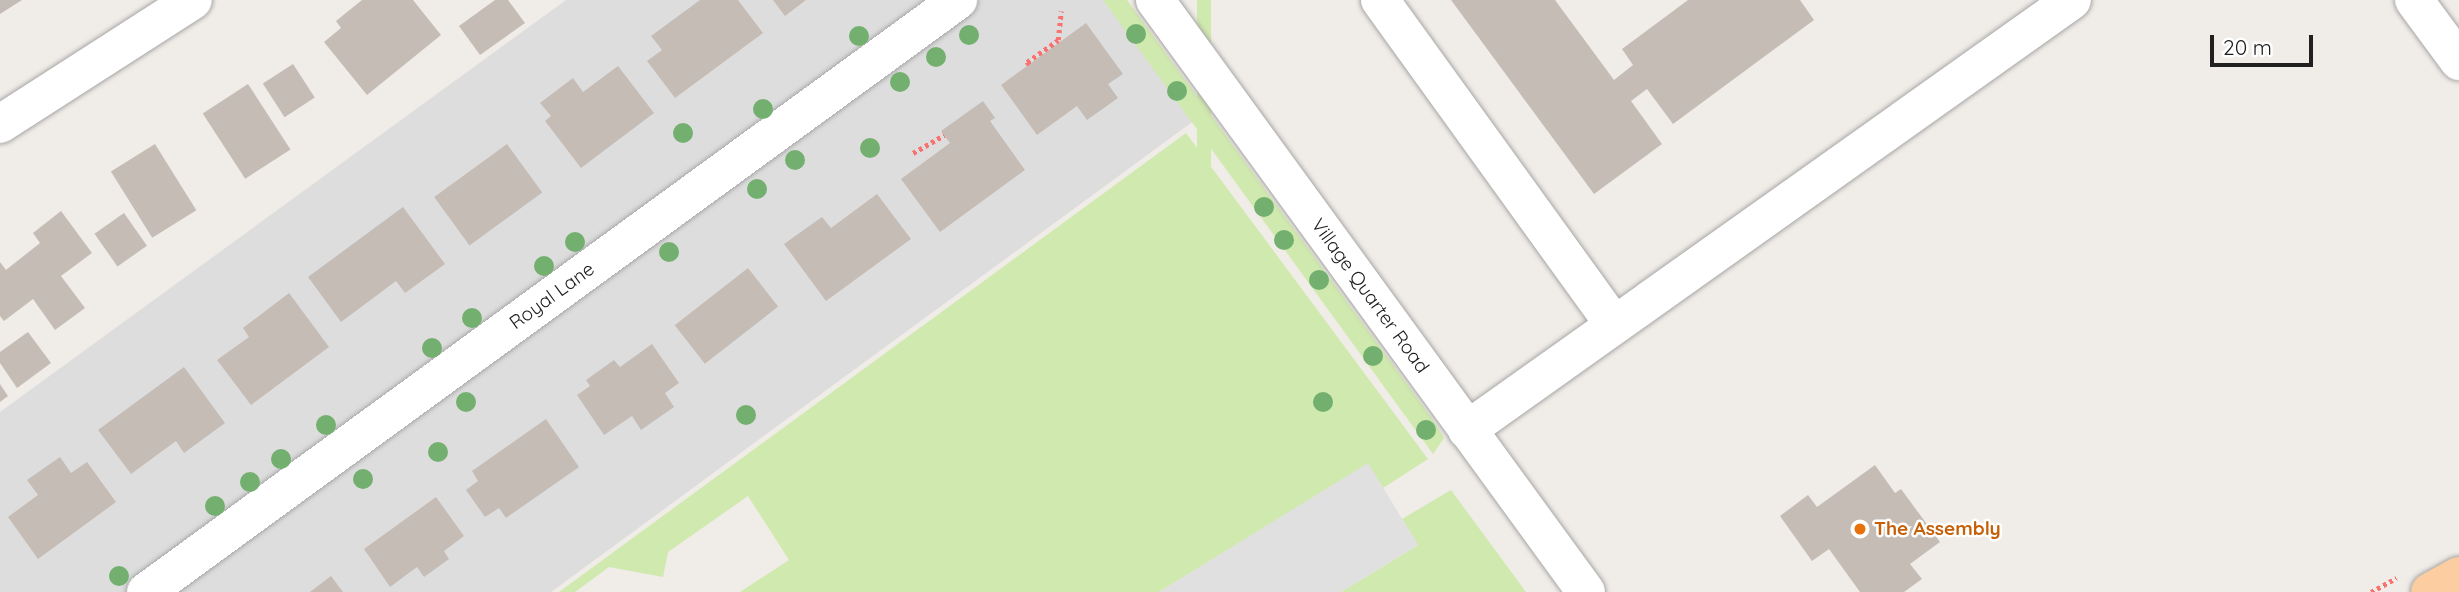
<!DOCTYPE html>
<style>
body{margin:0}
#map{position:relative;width:2459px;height:592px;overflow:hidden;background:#f0ece7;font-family:Quicksand,sans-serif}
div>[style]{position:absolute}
.residential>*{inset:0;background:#dedddd}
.grass>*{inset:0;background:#d0e9ae;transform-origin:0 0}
.parking>*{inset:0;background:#e0e0e0}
.building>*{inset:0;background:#c5bcb6;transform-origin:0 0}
.path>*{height:4.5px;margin-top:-2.25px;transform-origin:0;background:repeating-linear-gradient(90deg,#f87370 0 3.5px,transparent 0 7px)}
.roads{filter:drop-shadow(0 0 2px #a7a7a7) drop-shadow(0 0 2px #a7a7a7)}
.minor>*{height:38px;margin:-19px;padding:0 19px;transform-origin:19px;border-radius:19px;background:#fff}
.major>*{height:38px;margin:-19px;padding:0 19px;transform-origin:19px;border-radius:19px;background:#fbcda1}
.trees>*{width:20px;height:20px;margin:-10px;border-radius:50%;background:#73b070}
.dots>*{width:19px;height:19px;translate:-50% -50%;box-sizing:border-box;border:4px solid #fff;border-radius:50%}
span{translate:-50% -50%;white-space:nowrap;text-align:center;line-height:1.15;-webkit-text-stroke:5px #fff;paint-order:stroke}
.street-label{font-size:19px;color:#202020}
.food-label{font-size:19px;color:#c56008;font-weight:700}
.left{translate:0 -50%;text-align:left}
.scale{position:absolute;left:2210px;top:35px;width:103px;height:32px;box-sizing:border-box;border:4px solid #202020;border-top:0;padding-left:9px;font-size:21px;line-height:24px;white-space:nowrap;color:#202020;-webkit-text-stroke:5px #fff;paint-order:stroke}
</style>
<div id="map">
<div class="residential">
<div style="clip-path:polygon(566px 0,1114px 0,1199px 117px,551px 592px,0 592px,0 412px)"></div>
</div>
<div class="grass">
<div style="clip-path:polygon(1103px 0,1127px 0,1436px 424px,1444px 438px,1433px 454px)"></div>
<div style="left:1197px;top:0;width:14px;height:454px"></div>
<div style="clip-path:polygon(1186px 133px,1428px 459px,1383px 488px,1368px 464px,1159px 592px,740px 592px,789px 560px,748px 496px,668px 552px,663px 577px,609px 567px,575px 592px,559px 592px)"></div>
<div style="clip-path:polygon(1451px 490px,1526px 592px,1341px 592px,1418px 545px,1402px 519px)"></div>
</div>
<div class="parking">
<div style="clip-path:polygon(1368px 463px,1418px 545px,1341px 592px,1159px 592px)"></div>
</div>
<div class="building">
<div style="clip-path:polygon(0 0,22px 0,0 14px)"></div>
<div style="clip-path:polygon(362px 0,413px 0,441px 35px,367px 95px,324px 42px,341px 28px,336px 21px)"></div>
<div style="clip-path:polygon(495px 0,508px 0,525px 23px,480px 55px,459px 26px)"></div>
<div style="clip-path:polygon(700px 0,738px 0,763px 33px,675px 98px,647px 61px,662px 50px,651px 36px)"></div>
<div style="clip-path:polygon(773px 0,806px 0,785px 16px)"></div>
<div style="clip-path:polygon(1451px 0,1555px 0,1614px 80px,1633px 65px,1622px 49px,1688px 0,1800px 0,1814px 20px,1673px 124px,1647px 89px,1631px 101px,1662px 144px,1594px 194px)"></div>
<div style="clip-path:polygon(1086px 23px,1123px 74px,1108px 84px,1118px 98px,1087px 120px,1077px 106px,1037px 135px,1001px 85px)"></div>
<div style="left:293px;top:64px;width:40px;height:36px;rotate:57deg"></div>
<div style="clip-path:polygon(618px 66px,654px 113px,581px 168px,545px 121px,551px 116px,540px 103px,573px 78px,583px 92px)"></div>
<div style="left:248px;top:84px;width:78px;height:54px;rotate:57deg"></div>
<div style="clip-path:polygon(983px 101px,995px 118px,990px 121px,1025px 170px,940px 232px,901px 179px,950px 143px,941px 131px)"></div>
<div style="left:155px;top:144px;width:78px;height:52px;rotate:58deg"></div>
<div style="left:507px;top:144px;width:60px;height:90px;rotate:54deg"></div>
<div style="clip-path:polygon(877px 194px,911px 239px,826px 301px,784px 244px,822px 217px,831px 228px)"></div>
<div style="clip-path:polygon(403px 207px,445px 264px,405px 293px,396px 281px,341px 322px,308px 277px)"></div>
<div style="clip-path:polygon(61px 211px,92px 253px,61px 276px,85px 308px,55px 330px,33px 299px,4px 321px,0 316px,0 262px,6px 270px,40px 243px,33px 233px)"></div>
<div style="left:124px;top:213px;width:40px;height:36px;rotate:55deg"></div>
<div style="left:748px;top:268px;width:49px;height:93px;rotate:52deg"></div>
<div style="clip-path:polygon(289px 293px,329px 347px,251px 405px,217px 360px,249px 337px,243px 328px)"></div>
<div style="clip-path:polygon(28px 332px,51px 363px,17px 388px,0 363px,0 352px)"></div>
<div style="clip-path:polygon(652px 344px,679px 383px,665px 393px,674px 407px,641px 430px,632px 416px,604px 435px,577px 395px,590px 386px,586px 380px,614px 360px,620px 367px)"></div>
<div style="clip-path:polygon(184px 367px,225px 423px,184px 453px,176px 441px,131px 474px,98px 430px)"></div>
<div style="clip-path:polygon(0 384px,8px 396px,0 402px)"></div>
<div style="clip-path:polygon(546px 419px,579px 467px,506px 518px,499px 508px,485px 517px,466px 490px,478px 481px,472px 471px)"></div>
<div style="clip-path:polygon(60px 457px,71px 473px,87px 462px,116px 502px,38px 559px,8px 517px,38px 495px,27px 480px)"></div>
<div style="clip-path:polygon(1875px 465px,1895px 493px,1901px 489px,1940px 542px,1910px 564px,1922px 579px,1904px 592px,1860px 592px,1829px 549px,1812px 561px,1780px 516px,1808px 495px,1817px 507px)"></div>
<div style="clip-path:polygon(436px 497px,464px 536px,444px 551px,449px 559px,424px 577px,417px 567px,390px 587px,364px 549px)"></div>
<div style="clip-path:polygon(331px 576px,343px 592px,310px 592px)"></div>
</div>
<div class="path">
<div style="left:1029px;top:65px;width:4px;rotate:-124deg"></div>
<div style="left:1027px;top:62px;width:38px;rotate:-35deg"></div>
<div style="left:1058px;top:40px;width:29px;rotate:-84deg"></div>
<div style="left:913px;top:153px;width:36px;rotate:-30deg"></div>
<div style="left:2371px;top:592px;width:29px;rotate:-29deg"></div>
</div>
<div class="roads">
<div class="minor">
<div style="left:1155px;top:0;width:732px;rotate:53.94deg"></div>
<div style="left:1380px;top:0;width:400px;rotate:54.2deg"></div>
<div style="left:2414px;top:0;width:76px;rotate:53.6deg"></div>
<div style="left:0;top:124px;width:229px;rotate:-32.7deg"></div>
<div style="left:1467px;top:430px;width:742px;rotate:-35.4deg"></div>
<div style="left:146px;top:592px;width:1005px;rotate:-36.09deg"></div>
</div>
<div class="major">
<div style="left:2430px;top:592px;width:33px;rotate:-29deg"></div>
</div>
</div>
<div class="trees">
<div style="left:1136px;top:34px"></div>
<div style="left:969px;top:35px"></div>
<div style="left:859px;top:36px"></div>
<div style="left:936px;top:57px"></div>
<div style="left:900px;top:82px"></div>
<div style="left:1177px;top:91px"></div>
<div style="left:763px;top:109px"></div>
<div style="left:683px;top:133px"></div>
<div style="left:870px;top:148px"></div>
<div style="left:795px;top:160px"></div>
<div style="left:757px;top:189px"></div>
<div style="left:1264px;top:207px"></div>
<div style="left:1284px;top:240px"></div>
<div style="left:575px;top:242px"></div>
<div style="left:669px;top:252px"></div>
<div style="left:544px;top:266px"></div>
<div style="left:1319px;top:280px"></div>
<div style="left:472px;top:318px"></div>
<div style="left:432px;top:348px"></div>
<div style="left:1373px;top:356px"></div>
<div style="left:466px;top:402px"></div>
<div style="left:1323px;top:402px"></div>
<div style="left:746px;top:415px"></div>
<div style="left:326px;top:425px"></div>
<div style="left:1426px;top:430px"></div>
<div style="left:438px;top:452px"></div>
<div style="left:281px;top:459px"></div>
<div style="left:363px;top:479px"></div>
<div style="left:250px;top:482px"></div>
<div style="left:215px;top:506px"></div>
<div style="left:119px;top:576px"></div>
</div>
<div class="dots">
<div style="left:1860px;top:529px;background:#e8710a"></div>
</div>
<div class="street-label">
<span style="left:552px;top:296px;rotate:-36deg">Royal Lane</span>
<span style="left:1370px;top:296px;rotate:54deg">Village Quarter Road</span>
</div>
<div class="food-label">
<span class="left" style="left:1874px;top:529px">The Assembly</span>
</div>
<div class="scale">20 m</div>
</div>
